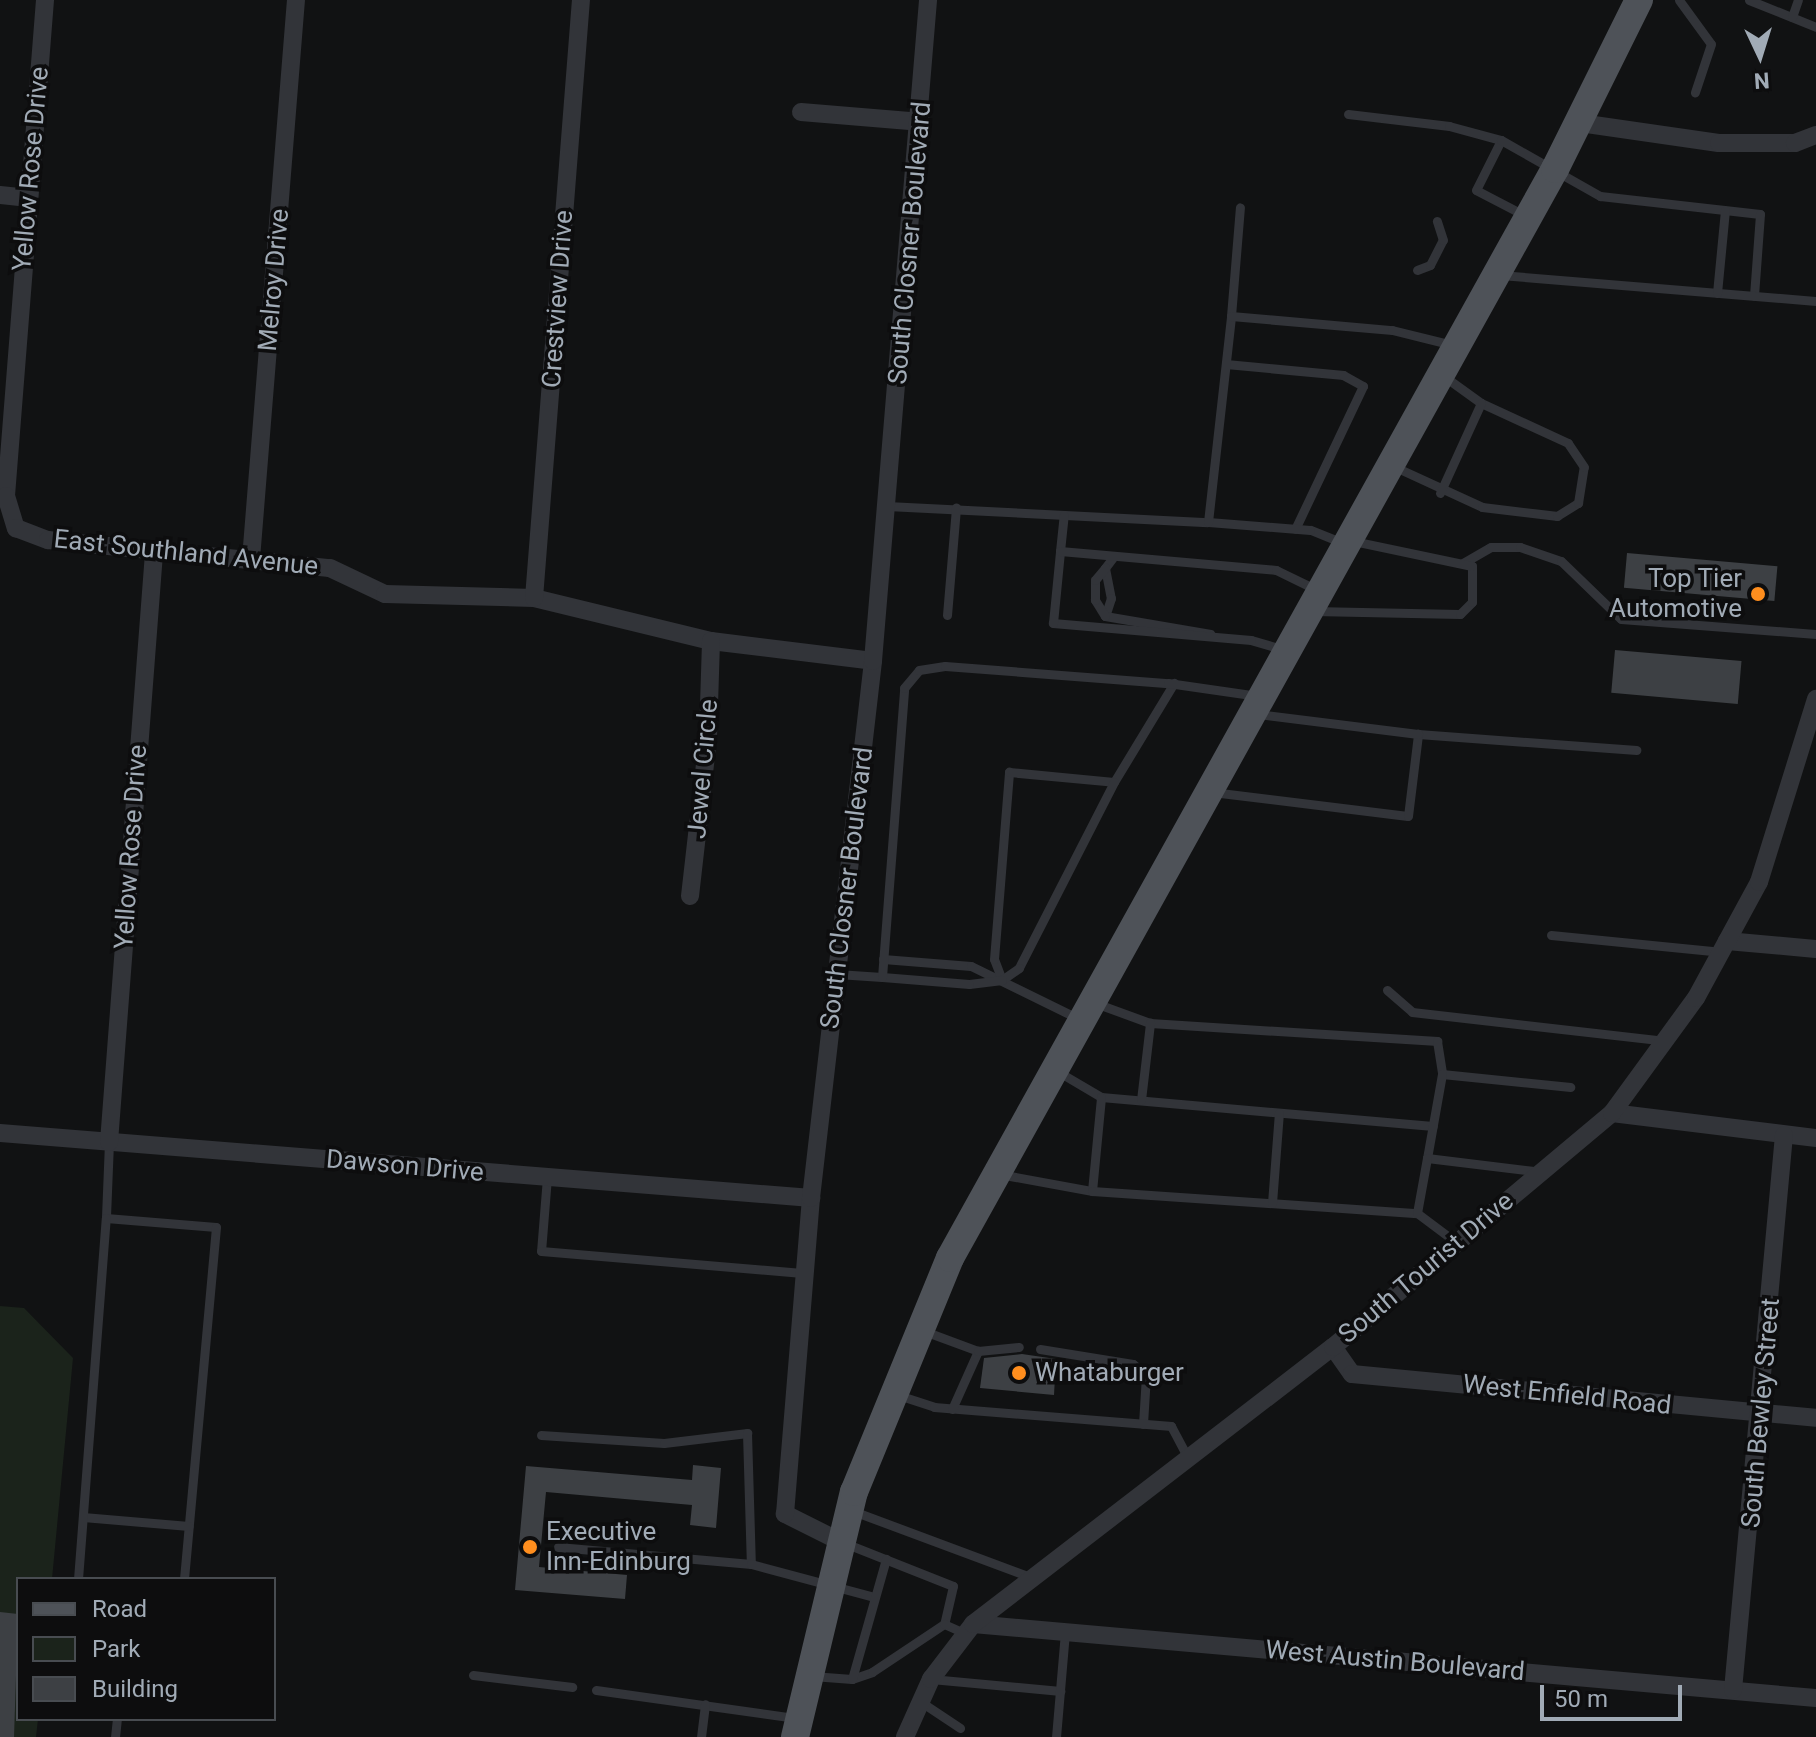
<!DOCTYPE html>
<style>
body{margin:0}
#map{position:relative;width:1816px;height:1737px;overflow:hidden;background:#111213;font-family:Roboto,sans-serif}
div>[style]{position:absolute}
.green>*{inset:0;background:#1b231b}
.building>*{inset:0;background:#3d4044;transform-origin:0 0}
.lane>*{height:9px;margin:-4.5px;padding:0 4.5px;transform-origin:4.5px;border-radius:4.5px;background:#323439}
.street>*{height:18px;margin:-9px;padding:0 9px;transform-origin:9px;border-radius:9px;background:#323439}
.primary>*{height:28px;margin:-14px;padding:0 14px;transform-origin:14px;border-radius:14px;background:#4e5258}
.dots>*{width:22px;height:22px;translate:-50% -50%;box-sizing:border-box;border:4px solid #0d0d0e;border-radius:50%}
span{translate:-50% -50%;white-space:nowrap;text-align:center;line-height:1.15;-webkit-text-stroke:7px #0d0d0e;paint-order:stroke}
.street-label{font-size:26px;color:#a1abb6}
.poi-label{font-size:26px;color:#a1abb6}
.right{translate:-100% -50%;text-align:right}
.left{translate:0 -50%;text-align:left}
.legend{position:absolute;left:16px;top:1577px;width:260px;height:144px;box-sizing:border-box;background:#0d0d0e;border:2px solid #484c51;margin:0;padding:10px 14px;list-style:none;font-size:24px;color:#a1abb6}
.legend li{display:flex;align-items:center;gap:16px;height:40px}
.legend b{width:40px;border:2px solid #484c51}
.north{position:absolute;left:1720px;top:16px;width:80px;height:80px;-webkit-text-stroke:6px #0d0d0e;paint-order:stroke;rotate:176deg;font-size:22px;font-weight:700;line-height:32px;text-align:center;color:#a1abb6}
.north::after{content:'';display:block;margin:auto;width:28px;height:36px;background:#a1abb6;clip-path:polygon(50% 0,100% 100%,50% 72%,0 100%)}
.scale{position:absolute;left:1540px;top:1685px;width:142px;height:36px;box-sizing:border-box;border:4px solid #a1abb6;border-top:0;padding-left:10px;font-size:24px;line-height:28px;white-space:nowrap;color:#a1abb6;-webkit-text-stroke:6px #0d0d0e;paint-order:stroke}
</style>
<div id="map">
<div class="green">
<div style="clip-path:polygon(0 1306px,24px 1308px,73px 1358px,52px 1579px,18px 1579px,18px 1719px,38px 1719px,36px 1737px,0 1737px)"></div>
</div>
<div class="building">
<div style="left:1627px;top:553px;width:151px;height:35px;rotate:5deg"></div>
<div style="left:1615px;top:650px;width:127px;height:43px;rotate:5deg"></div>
<div style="clip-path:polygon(1022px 1354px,1056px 1359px,1054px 1395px,980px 1388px,984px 1358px)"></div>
<div style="clip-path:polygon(693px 1465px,721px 1468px,716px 1528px,690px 1525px,692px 1505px,546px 1492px,539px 1567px,627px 1575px,625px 1599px,515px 1590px,526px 1466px,692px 1480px)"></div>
<div style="clip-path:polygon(0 1612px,18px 1614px,14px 1737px,0 1737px)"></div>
</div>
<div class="lane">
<div style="left:1679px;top:0;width:54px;rotate:54deg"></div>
<div style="left:1711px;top:44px;width:51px;rotate:108.4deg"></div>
<div style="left:1749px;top:0;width:72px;rotate:21.9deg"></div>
<div style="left:1792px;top:17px;width:18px;rotate:-71deg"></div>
<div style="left:1348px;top:114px;width:102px;rotate:6.8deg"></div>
<div style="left:1449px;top:126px;width:54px;rotate:15.1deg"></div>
<div style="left:1526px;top:216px;width:56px;rotate:-152.5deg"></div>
<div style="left:1476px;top:190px;width:56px;rotate:-63.4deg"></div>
<div style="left:1501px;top:140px;width:114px;rotate:29.5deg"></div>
<div style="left:1600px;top:196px;width:161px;rotate:6.4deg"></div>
<div style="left:1760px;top:214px;width:82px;rotate:94.2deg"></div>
<div style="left:1417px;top:270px;width:14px;rotate:-21deg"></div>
<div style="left:1430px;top:265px;width:28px;rotate:-63deg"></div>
<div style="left:1443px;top:240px;width:20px;rotate:-108deg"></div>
<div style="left:1500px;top:275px;width:317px;rotate:4.7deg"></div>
<div style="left:1717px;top:293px;width:83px;rotate:-84.5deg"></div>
<div style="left:1231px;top:316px;width:109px;rotate:-85.3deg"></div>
<div style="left:1226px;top:364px;width:118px;rotate:5.4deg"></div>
<div style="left:1343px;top:375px;width:23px;rotate:29deg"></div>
<div style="left:1363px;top:386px;width:158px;rotate:115.4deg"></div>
<div style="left:1393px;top:466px;width:98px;rotate:24.7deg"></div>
<div style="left:1482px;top:507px;width:76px;rotate:6.8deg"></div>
<div style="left:1557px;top:516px;width:25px;rotate:-32deg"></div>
<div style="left:1578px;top:503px;width:36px;rotate:-81deg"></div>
<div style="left:1584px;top:467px;width:29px;rotate:-124deg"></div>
<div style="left:1568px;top:443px;width:96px;rotate:-155.3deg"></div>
<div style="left:1481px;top:403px;width:44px;rotate:-144.2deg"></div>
<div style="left:1440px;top:493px;width:99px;rotate:-65.5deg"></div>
<div style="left:887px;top:506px;width:321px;rotate:2.9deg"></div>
<div style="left:1343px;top:543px;width:35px;rotate:-158deg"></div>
<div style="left:1310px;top:530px;width:102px;rotate:-175.5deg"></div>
<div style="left:1208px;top:522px;width:207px;rotate:-83.6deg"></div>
<div style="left:1231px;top:316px;width:162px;rotate:5deg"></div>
<div style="left:1392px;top:330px;width:63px;rotate:13.8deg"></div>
<div style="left:1060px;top:551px;width:36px;rotate:-84deg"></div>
<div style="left:1114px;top:556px;width:15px;rotate:127deg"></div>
<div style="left:1105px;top:568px;width:31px;rotate:79deg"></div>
<div style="left:1111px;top:598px;width:19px;rotate:108deg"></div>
<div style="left:1105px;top:616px;width:107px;rotate:9.7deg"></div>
<div style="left:1463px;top:563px;width:32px;rotate:-30deg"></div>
<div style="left:1491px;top:547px;width:29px"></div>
<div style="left:1520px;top:547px;width:43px;rotate:18.9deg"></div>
<div style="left:1561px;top:561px;width:83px;rotate:44deg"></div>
<div style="left:1621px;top:619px;width:196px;rotate:4.4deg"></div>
<div style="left:1313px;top:611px;width:147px;rotate:1.2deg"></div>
<div style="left:1460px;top:614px;width:17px;rotate:-45deg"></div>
<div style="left:1472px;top:602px;width:36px;rotate:-90deg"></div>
<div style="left:1472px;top:566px;width:122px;rotate:-168.1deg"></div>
<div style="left:947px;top:615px;width:108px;rotate:-85.2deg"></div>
<div style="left:1105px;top:616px;width:19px;rotate:-122deg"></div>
<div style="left:1095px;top:600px;width:20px;rotate:-90deg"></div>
<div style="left:1095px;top:580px;width:16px;rotate:-50deg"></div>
<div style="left:1282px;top:649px;width:32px;rotate:-164deg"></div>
<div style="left:1251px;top:640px;width:199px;rotate:-175.1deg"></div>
<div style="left:1053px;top:623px;width:72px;rotate:-84.4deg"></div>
<div style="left:1060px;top:551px;width:217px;rotate:5deg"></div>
<div style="left:1276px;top:570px;width:46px;rotate:26deg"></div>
<div style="left:1418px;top:734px;width:219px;rotate:4.2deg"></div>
<div style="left:1114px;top:782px;width:116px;rotate:-58.8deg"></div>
<div style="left:1212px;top:792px;width:197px;rotate:7deg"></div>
<div style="left:1408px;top:816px;width:83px;rotate:-83deg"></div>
<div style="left:1418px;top:734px;width:161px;rotate:-172.9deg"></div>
<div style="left:1551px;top:935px;width:172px;rotate:5.7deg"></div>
<div style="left:883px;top:959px;width:88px;rotate:4.5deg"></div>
<div style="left:971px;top:966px;width:120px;rotate:26.1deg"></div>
<div style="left:837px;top:974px;width:45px;rotate:3.8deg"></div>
<div style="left:1002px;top:980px;width:22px;rotate:-111deg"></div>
<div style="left:994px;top:959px;width:188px;rotate:-85.4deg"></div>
<div style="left:1009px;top:772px;width:105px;rotate:5.4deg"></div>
<div style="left:1114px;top:782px;width:209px;rotate:117.1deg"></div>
<div style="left:1019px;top:968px;width:21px;rotate:145deg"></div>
<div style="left:1002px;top:980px;width:33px;rotate:173deg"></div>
<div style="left:969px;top:984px;width:87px;rotate:-175.4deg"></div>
<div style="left:882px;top:977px;width:290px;rotate:-85.6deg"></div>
<div style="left:904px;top:688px;width:23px;rotate:-50deg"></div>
<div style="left:919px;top:670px;width:26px;rotate:-9deg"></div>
<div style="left:945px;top:666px;width:224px;rotate:4.4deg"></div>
<div style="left:1168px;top:683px;width:91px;rotate:8.2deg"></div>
<div style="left:1387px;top:990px;width:33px;rotate:41deg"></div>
<div style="left:1412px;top:1012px;width:255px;rotate:6.5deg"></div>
<div style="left:1095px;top:1003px;width:59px;rotate:20deg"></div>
<div style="left:1150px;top:1023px;width:288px;rotate:3.6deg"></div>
<div style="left:1437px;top:1041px;width:33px;rotate:81deg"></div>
<div style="left:1442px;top:1074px;width:129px;rotate:5.8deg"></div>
<div style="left:1057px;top:1071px;width:51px;rotate:30.6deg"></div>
<div style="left:1101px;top:1097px;width:333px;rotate:5deg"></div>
<div style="left:1442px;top:1074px;width:85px;rotate:100.1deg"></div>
<div style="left:1427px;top:1158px;width:116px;rotate:6.9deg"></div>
<div style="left:1141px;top:1100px;width:78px;rotate:-83.3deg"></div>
<div style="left:109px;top:1142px;width:76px;rotate:92.3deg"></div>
<div style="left:106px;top:1218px;width:110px;rotate:4.7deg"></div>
<div style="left:216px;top:1227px;width:353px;rotate:95.2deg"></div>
<div style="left:999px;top:1174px;width:95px;rotate:10.4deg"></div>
<div style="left:1092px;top:1191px;width:94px;rotate:-84.5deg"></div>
<div style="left:547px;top:1177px;width:74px;rotate:94.6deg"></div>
<div style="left:541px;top:1251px;width:265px;rotate:4.8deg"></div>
<div style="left:1092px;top:1191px;width:326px;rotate:3.9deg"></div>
<div style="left:1417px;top:1213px;width:50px;rotate:36.9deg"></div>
<div style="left:1272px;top:1203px;width:90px;rotate:-85.6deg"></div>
<div style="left:1417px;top:1213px;width:56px;rotate:-79.7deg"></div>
<div style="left:924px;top:1331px;width:58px;rotate:20.3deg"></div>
<div style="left:1040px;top:1349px;width:94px;rotate:9.2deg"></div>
<div style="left:1133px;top:1364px;width:17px;rotate:40deg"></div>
<div style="left:1146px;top:1375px;width:49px;rotate:93.5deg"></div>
<div style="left:898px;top:1395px;width:38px;rotate:18deg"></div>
<div style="left:934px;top:1407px;width:238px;rotate:4.6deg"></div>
<div style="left:1171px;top:1426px;width:36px;rotate:62deg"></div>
<div style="left:952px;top:1409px;width:64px;rotate:-65.9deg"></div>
<div style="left:978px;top:1351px;width:41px;rotate:-5.6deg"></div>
<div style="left:541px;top:1435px;width:123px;rotate:3.7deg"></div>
<div style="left:664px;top:1443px;width:84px;rotate:-6.9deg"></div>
<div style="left:747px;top:1433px;width:131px;rotate:88.3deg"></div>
<div style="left:853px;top:1511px;width:192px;rotate:20.4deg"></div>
<div style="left:83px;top:1517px;width:106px;rotate:4.9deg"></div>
<div style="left:847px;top:1544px;width:114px;rotate:21.6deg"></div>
<div style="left:953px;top:1586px;width:39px;rotate:103deg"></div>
<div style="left:558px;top:1547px;width:194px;rotate:5deg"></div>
<div style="left:751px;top:1564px;width:127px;rotate:15deg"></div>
<div style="left:78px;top:1579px;width:362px;rotate:-85.6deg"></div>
<div style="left:473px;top:1675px;width:100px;rotate:6.9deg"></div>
<div style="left:812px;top:1676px;width:40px;rotate:4.3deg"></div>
<div style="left:852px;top:1679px;width:21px;rotate:-19deg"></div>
<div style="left:872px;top:1672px;width:87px;rotate:-33.7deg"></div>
<div style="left:944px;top:1624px;width:24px;rotate:24deg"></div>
<div style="left:852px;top:1679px;width:125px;rotate:-74.2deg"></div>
<div style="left:931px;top:1679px;width:130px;rotate:5.3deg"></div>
<div style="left:596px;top:1690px;width:202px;rotate:8deg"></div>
<div style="left:921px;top:1702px;width:47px;rotate:33.7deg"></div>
<div style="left:115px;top:1737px;width:18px;rotate:-84deg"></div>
<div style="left:701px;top:1737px;width:33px;rotate:-83deg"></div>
<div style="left:1056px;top:1737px;width:105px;rotate:-85.1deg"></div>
</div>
<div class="street">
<div style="left:45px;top:0;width:498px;rotate:94.5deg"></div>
<div style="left:6px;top:496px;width:34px;rotate:73deg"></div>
<div style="left:16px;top:528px;width:34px;rotate:21deg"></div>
<div style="left:48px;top:540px;width:283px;rotate:5.7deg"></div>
<div style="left:330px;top:568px;width:61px;rotate:25.3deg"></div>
<div style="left:385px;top:594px;width:149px;rotate:1.5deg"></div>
<div style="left:534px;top:598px;width:182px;rotate:13.7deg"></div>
<div style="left:711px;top:641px;width:163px;rotate:7deg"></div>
<div style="left:801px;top:112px;width:121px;rotate:4.7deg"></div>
<div style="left:1580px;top:123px;width:140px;rotate:8.2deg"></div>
<div style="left:1719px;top:143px;width:76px"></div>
<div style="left:1795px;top:143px;width:22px;rotate:-21deg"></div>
<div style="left:0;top:195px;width:29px;rotate:6deg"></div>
<div style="left:251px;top:559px;width:561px;rotate:-85.4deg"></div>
<div style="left:534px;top:598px;width:600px;rotate:-85.51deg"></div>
<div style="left:690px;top:896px;width:160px;rotate:-83.5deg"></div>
<div style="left:708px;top:737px;width:96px;rotate:-88.2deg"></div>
<div style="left:1727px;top:941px;width:89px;rotate:5.1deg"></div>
<div style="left:1612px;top:1113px;width:206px;rotate:7deg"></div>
<div style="left:0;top:1133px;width:814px;rotate:4.58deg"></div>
<div style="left:109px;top:1142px;width:591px;rotate:-85.63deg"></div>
<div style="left:1333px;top:1347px;width:33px;rotate:55deg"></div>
<div style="left:1352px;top:1374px;width:466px;rotate:5.4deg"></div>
<div style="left:841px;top:1542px;width:63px;rotate:-153.4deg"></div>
<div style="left:785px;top:1514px;width:317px;rotate:-85.3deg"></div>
<div style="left:811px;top:1198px;width:541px;rotate:-83.41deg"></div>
<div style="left:873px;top:661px;width:663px;rotate:-85.24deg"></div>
<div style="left:973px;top:1624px;width:846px;rotate:5.02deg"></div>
<div style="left:1733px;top:1690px;width:557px;rotate:-84.75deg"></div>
<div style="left:905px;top:1737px;width:64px;rotate:-65.9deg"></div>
<div style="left:931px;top:1679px;width:69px;rotate:-52.6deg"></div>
<div style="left:973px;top:1624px;width:454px;rotate:-37.6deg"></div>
<div style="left:1333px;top:1347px;width:364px;rotate:-40deg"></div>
<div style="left:1612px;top:1113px;width:142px;rotate:-53.9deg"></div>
<div style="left:1696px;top:998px;width:132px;rotate:-61.5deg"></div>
<div style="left:1759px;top:882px;width:192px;rotate:-72.7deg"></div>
</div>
<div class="primary">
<div style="left:795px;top:1737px;width:252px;rotate:-76.5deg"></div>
<div style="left:854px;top:1492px;width:253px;rotate:-67.7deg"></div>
<div style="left:950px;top:1258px;width:1246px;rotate:-60.95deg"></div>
<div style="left:1555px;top:169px;width:189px;rotate:-63.6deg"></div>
</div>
<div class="dots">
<div style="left:1758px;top:594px;background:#ff8e1e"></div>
<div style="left:1019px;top:1373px;background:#ff8e1e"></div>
<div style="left:530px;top:1547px;background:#ff8e1e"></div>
</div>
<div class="street-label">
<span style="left:31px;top:169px;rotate:-85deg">Yellow Rose Drive</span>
<span style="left:910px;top:243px;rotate:-85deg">South Closner Boulevard</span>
<span style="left:274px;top:280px;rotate:-85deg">Melroy Drive</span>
<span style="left:558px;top:299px;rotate:-86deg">Crestview Drive</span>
<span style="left:186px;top:553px;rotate:6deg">East Southland Avenue</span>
<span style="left:703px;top:769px;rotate:-85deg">Jewel Circle</span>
<span style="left:131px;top:847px;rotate:-86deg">Yellow Rose Drive</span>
<span style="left:847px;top:888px;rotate:-83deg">South Closner Boulevard</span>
<span style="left:405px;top:1166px;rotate:5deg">Dawson Drive</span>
<span style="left:1426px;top:1268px;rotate:-40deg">South Tourist Drive</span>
<span style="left:1567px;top:1395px;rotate:6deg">West Enfield Road</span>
<span style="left:1761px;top:1413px;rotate:-85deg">South Bewley Street</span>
<span style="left:1395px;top:1661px;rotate:5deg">West Austin Boulevard</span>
</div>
<div class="poi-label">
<span class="right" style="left:1742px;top:594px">Top Tier<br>Automotive</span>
<span class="left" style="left:1035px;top:1373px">Whataburger</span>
<span class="left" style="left:546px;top:1547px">Executive<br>Inn-Edinburg</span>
</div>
<ul class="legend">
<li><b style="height:10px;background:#4e5258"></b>Road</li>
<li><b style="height:22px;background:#1b231b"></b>Park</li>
<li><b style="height:22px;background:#3d4044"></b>Building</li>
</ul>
<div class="north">N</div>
<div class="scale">50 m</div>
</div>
